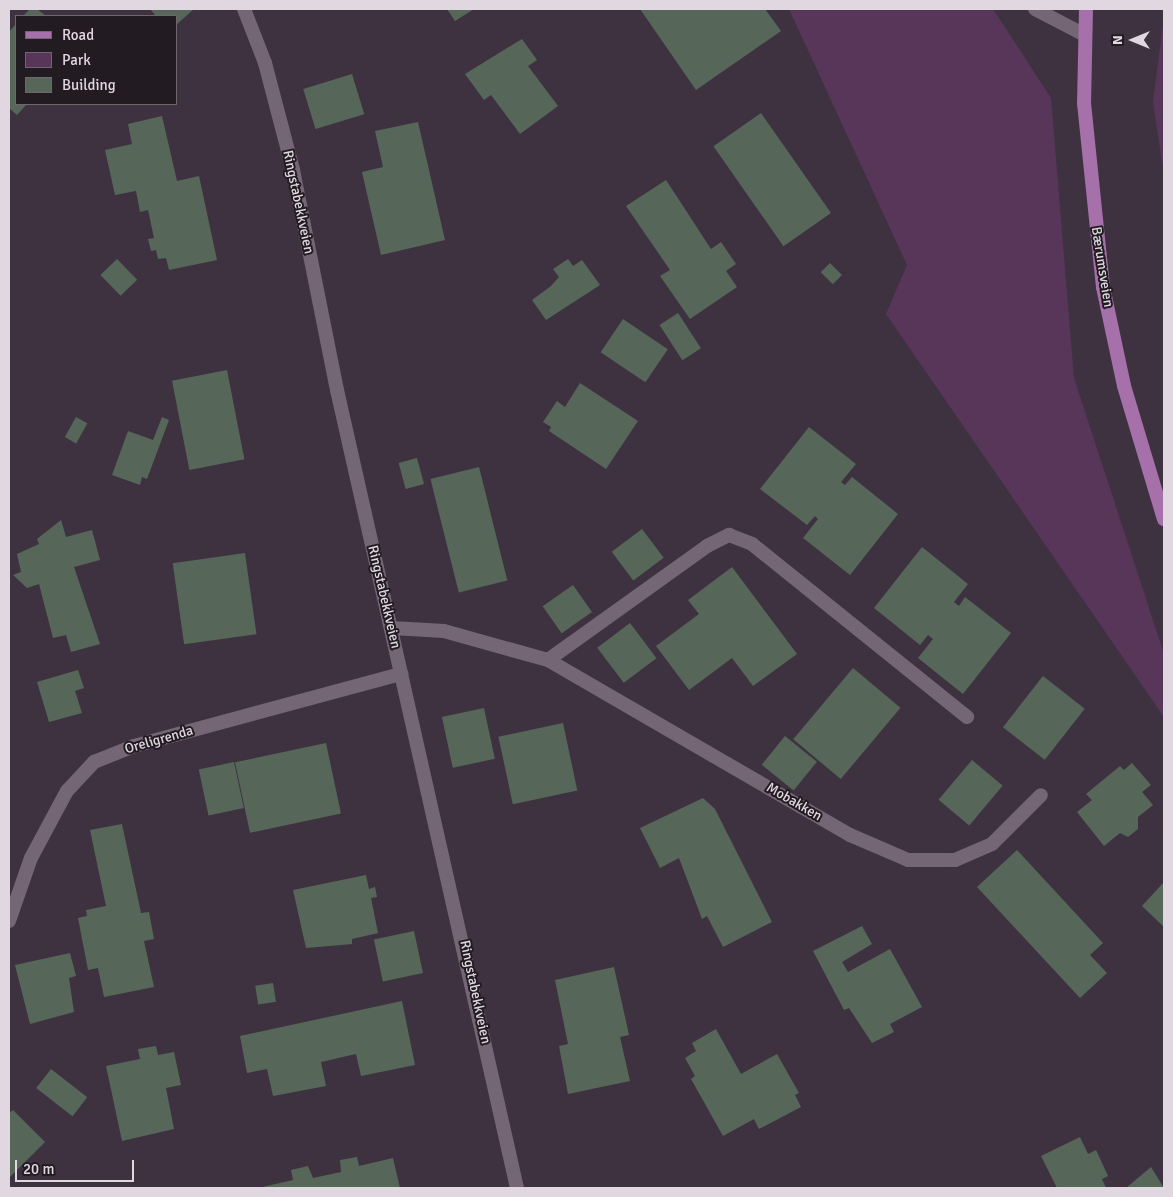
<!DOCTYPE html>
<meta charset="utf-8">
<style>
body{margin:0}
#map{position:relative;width:1173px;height:1197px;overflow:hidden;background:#3f3240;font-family:Signika,sans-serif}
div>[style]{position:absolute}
.green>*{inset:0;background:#57365a}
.building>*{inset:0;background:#566759;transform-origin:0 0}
.service>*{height:14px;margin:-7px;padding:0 7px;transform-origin:7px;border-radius:7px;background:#756676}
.minor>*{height:14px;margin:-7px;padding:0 7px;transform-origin:7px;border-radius:7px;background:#756676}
.primary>*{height:14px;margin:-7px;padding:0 7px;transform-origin:7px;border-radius:7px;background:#a670aa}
span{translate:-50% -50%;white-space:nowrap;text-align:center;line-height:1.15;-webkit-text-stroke:4px #221c22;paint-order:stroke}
.street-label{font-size:14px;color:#e0d7e0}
.frame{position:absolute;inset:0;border:10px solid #e0d7e0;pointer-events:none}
.legend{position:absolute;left:15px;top:15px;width:162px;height:90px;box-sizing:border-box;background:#221c22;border:1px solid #6e676e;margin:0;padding:6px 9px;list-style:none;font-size:15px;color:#e0d7e0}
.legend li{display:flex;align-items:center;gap:10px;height:25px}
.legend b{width:25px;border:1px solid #6e676e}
.north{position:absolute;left:1108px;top:15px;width:50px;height:50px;-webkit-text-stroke:4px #221c22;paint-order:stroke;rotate:270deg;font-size:14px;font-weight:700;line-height:20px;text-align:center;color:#e0d7e0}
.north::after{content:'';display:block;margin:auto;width:18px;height:22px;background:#e0d7e0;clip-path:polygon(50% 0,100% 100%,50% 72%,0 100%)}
.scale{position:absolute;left:15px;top:1160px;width:119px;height:22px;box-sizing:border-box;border:2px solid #e0d7e0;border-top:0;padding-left:6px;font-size:15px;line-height:18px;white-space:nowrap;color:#e0d7e0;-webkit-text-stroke:4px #221c22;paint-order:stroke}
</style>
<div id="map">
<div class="green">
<div style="clip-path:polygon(789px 9px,993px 9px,1051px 98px,1074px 378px,1164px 654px,1164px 717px,886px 314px,907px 265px)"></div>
<div style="clip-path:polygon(1164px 16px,1164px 175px,1153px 102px)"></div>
</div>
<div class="building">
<div style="clip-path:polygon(30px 9px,37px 9px,46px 16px,23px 16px)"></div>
<div style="clip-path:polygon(150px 9px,194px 9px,176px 25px,176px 16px,156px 16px)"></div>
<div style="clip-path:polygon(447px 9px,474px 9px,455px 21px)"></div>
<div style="clip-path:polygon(640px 9px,765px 9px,781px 31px,696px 90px)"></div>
<div style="clip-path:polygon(16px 24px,16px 104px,27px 104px,17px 115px,9px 108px,9px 32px)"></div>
<div style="clip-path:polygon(522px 39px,537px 60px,528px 66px,558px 106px,520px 134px,491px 95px,484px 100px,465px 74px)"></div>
<div style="left:352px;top:74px;width:42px;height:51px;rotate:73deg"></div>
<div style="left:761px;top:113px;width:122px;height:58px;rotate:55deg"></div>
<div style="clip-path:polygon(162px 116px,177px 181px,199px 176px,217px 260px,169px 270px,166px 258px,158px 259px,156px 250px,151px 251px,148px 239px,154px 238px,148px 210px,140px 212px,136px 191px,115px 195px,105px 150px,132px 144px,128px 124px)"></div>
<div style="clip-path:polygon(418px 122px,445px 240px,381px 255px,362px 172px,383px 167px,375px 131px)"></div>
<div style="clip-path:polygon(666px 180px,711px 249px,721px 242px,736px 264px,726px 271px,737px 287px,690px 319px,660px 276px,670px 270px,626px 206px)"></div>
<div style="left:117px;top:259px;width:29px;height:23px;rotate:46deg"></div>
<div style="clip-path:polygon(568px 259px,573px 266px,582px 260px,600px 285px,546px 320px,532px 300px,551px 286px,559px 277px,553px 269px)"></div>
<div style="left:830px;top:263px;width:17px;height:13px;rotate:45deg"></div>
<div style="left:678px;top:313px;width:42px;height:22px;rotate:57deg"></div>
<div style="left:623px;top:319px;width:54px;height:40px;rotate:34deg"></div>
<div style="left:227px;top:370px;width:91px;height:56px;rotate:79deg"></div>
<div style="clip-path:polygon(580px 383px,638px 421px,606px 469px,549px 431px,551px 427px,543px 422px,557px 401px,565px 407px)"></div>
<div style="left:76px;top:417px;width:13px;height:23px;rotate:29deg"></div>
<div style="clip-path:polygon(162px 417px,169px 420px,147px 479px,142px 477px,140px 485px,112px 475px,128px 431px,153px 440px)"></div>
<div style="clip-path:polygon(809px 427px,856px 464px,841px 482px,845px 485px,852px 477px,898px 514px,850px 575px,803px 538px,818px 519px,815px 516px,807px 525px,760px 489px)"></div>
<div style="left:417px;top:458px;width:27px;height:19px;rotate:75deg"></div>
<div style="left:479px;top:467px;width:117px;height:50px;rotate:76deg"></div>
<div style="clip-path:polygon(61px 520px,66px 537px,92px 530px,100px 560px,74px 567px,100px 644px,71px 652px,66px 635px,53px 638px,39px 584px,27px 588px,13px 575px,21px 572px,17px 554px,39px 544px,37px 539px)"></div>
<div style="left:642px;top:529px;width:36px;height:38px;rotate:53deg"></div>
<div style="clip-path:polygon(922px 547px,968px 584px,954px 602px,959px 606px,965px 597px,1011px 633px,963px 694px,918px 658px,933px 639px,928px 635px,920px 645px,874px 608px)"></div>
<div style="left:245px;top:553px;width:82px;height:73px;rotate:82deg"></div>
<div style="clip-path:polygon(732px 567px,797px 654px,753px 686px,732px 658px,689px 690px,656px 646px,699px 614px,688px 600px)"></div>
<div style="left:573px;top:585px;width:33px;height:37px;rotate:55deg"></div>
<div style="left:630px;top:623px;width:44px;height:41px;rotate:53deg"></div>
<div style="left:853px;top:668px;width:62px;height:93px;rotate:40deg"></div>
<div style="clip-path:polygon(78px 670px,84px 688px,75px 691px,82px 713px,49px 722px,37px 682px)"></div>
<div style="left:1043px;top:676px;width:53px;height:65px;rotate:38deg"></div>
<div style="left:484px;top:708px;width:52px;height:43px;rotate:78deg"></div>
<div style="left:563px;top:723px;width:69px;height:66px;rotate:78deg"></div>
<div style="left:785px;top:736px;width:41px;height:37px;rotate:39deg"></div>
<div style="left:326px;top:743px;width:72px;height:93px;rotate:78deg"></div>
<div style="left:972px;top:760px;width:40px;height:52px;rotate:40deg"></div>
<div style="left:234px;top:762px;width:47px;height:36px;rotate:78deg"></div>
<div style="clip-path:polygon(1132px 763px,1151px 785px,1142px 792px,1153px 805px,1138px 817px,1138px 829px,1128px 837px,1120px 833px,1104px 846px,1077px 812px,1092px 800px,1086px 794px,1120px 766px,1124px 770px)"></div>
<div style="clip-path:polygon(703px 798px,715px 809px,772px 922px,723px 947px,707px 916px,702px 919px,679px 858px,660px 868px,640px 828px)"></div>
<div style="clip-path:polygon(122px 824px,141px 913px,149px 912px,154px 939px,144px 941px,154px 987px,104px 997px,98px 968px,88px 970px,78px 918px,87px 916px,86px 910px,106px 906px,90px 830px)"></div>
<div style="clip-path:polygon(1017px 850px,1103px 943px,1090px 955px,1107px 973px,1080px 998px,977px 887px)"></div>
<div style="clip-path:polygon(366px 875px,369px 889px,375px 887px,377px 897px,371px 898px,378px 933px,352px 939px,352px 944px,306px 948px,293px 890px)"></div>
<div style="clip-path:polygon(1164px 882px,1164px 927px,1142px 906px)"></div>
<div style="clip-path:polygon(862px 926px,872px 944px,842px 962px,848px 972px,890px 949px,922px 1007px,890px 1024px,894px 1032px,872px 1043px,849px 1008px,844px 1010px,813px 951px)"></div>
<div style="left:414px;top:931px;width:43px;height:41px;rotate:78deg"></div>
<div style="clip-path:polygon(70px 953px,76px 976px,69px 978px,74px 1012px,30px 1024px,15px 965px)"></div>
<div style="clip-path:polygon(614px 967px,629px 1035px,620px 1037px,630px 1081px,568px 1094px,559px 1046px,568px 1044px,555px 980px)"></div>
<div style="left:273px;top:983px;width:19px;height:18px;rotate:81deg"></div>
<div style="clip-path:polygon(402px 1001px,415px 1065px,361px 1076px,356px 1054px,321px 1062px,326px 1086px,273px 1096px,267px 1069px,247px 1073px,240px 1036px)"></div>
<div style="clip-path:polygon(716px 1029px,741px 1074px,777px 1054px,799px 1093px,795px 1095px,801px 1107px,759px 1129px,754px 1119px,723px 1136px,691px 1079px,695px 1076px,685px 1058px,696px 1051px,692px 1043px)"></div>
<div style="clip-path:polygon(156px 1046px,158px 1055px,174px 1052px,181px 1085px,166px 1088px,174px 1129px,122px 1141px,106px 1066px,140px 1059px,138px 1049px)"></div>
<div style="left:51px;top:1069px;width:46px;height:24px;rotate:38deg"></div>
<div style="clip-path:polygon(13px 1110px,45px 1142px,9px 1178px,9px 1113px)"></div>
<div style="clip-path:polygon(1080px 1137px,1088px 1154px,1096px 1150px,1108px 1176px,1102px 1179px,1106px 1188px,1057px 1188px,1041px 1156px)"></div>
<div style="clip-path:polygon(357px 1157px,359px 1166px,393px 1158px,400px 1188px,258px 1188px,293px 1180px,291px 1170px,308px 1166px,313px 1178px,341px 1172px,340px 1160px)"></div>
<div style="clip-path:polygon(1151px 1167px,1164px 1188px,1126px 1188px)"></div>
</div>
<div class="service">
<div style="left:1035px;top:9px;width:56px;rotate:27.5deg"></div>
<div style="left:548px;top:660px;width:196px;rotate:-35.6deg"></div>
<div style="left:707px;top:546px;width:25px;rotate:-27deg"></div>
<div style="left:729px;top:535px;width:25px;rotate:21deg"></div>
<div style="left:752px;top:544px;width:276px;rotate:38.8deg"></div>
</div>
<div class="minor">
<div style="left:244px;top:9px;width:58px;rotate:68.7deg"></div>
<div style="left:265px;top:63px;width:111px;rotate:75.3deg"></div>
<div style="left:293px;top:170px;width:224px;rotate:78.7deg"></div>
<div style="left:337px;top:390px;width:818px;rotate:77.29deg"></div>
<div style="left:392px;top:628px;width:52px;rotate:3.3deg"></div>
<div style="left:444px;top:631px;width:108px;rotate:15.6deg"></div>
<div style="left:548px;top:660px;width:349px;rotate:30.1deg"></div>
<div style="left:850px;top:835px;width:63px;rotate:23.3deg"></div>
<div style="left:908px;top:860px;width:47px"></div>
<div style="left:955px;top:860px;width:40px;rotate:-23.4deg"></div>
<div style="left:992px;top:844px;width:69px;rotate:-45deg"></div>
<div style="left:9px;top:921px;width:67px;rotate:-70.8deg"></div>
<div style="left:31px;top:858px;width:76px;rotate:-61.8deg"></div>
<div style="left:67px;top:791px;width:40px;rotate:-47deg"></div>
<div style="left:94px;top:762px;width:43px;rotate:-21.8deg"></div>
<div style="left:134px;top:746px;width:277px;rotate:-15.1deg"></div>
</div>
<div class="primary">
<div style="left:1086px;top:9px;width:94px;rotate:91.2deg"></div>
<div style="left:1084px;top:103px;width:185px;rotate:84.1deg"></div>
<div style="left:1103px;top:287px;width:101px;rotate:78deg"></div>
<div style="left:1124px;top:386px;width:139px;rotate:73.3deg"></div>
</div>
<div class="street-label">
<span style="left:298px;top:202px;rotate:78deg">Ringstabekkveien</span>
<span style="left:1102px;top:267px;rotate:81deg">Bærumsveien</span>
<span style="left:384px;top:597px;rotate:77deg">Ringstabekkveien</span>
<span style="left:159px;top:740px;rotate:-16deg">Oreligrenda</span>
<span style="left:794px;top:802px;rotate:30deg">Mobakken</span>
<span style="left:475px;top:992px;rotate:78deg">Ringstabekkveien</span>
</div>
<div class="frame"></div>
<ul class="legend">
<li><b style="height:6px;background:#a670aa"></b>Road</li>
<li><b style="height:14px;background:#57365a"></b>Park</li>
<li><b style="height:14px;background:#566759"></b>Building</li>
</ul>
<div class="north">N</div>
<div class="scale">20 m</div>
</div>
